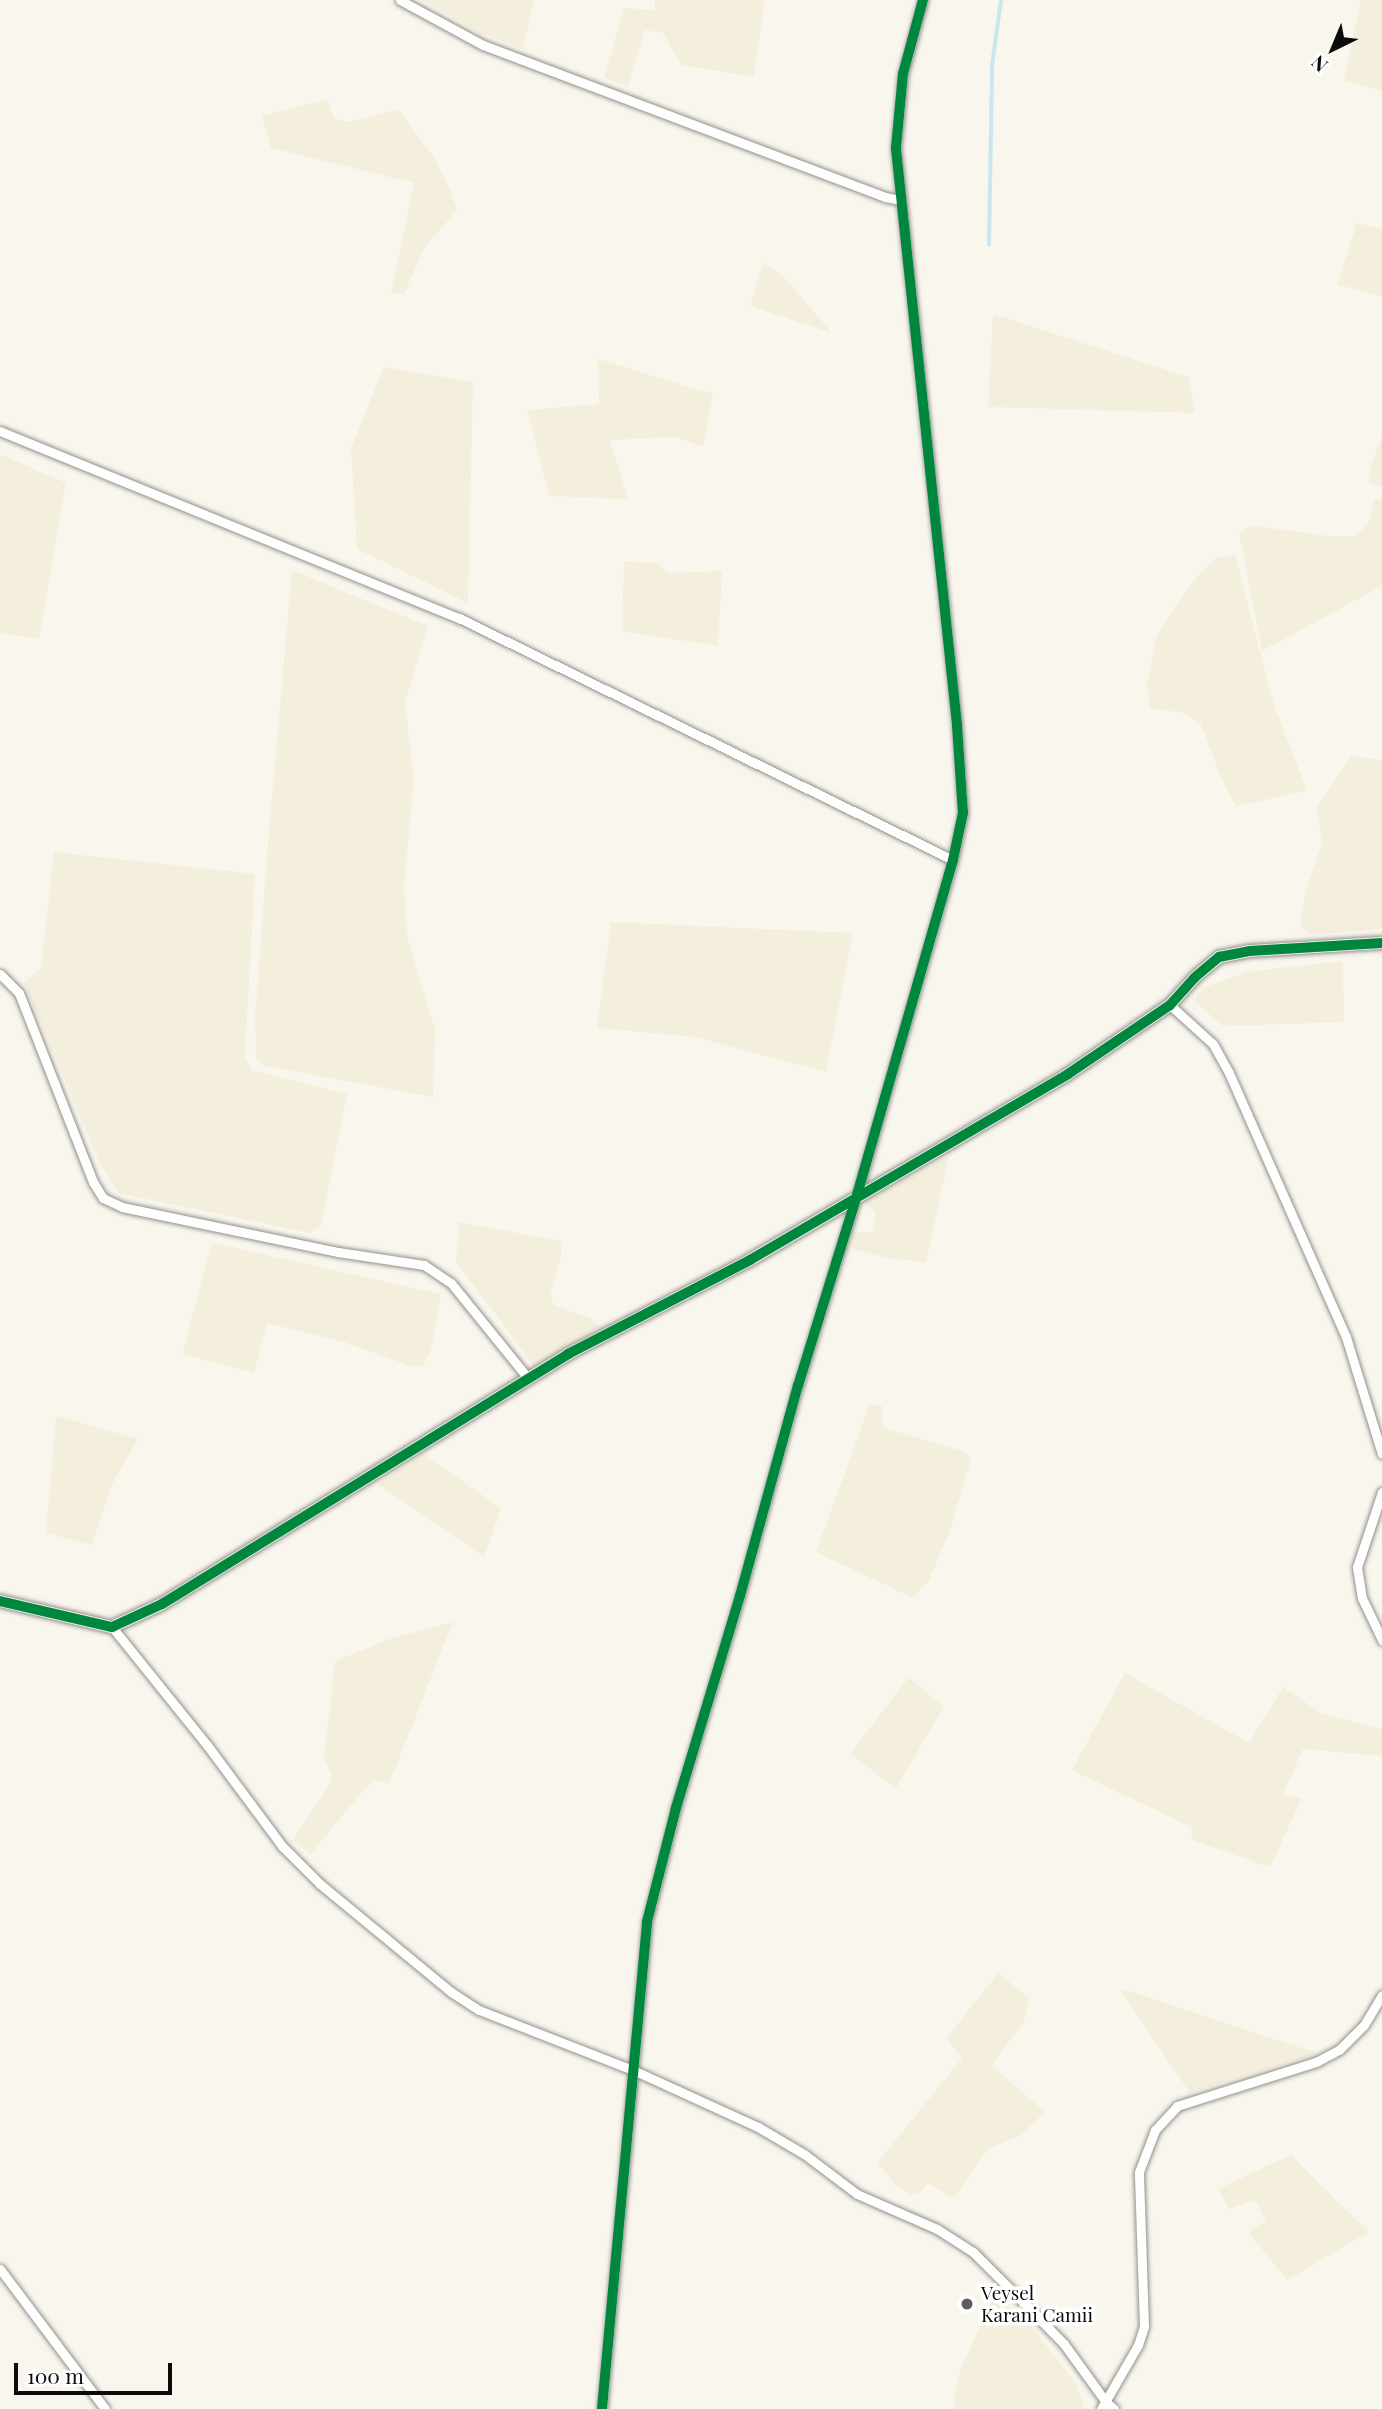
<!DOCTYPE html>
<style>
body{margin:0}
#map{position:relative;width:1382px;height:2409px;overflow:hidden;background:#f9f6ee;font-family:"Playfair Display",serif}
div>[style]{position:absolute}
.farmland>*{inset:0;background:#f4efdc}
.stream>*{height:3.5px;margin:-1.75px;padding:0 1.75px;transform-origin:1.75px;border-radius:1.75px;background:#c9e7ef}
.roads{filter:drop-shadow(0 0 2px #92918d) drop-shadow(0 0 2px #92918d)}
.street>*{height:9px;margin:-4.5px;padding:0 4.5px;transform-origin:4.5px;border-radius:4.5px;background:#fefefc}
.secondary>*{height:12px;margin:-6px;padding:0 6px;transform-origin:6px;border-radius:6px;background:#f3f0e8}
.cycleway>*{height:10px;margin:-5px;padding:0 5px;transform-origin:5px;border-radius:5px;background:#00873e}
.dots>*{width:19px;height:19px;translate:-50% -50%;box-sizing:border-box;border:4px solid #fff;border-radius:50%}
span{translate:-50% -50%;white-space:nowrap;text-align:center;line-height:1.15;-webkit-text-stroke:7px #fff;paint-order:stroke}
.poi-label{font-size:19px;color:#0b0b0b}
.left{translate:0 -50%;text-align:left}
.north{position:absolute;left:1298px;top:14px;width:70px;height:70px;-webkit-text-stroke:5px #fff;paint-order:stroke;rotate:223deg;font-size:19px;font-weight:700;line-height:28px;text-align:center;color:#0b0b0b}
.north::after{content:'';display:block;margin:auto;width:24px;height:32px;background:#0b0b0b;clip-path:polygon(50% 0,100% 100%,50% 72%,0 100%)}
.scale{position:absolute;left:14px;top:2363px;width:158px;height:32px;box-sizing:border-box;border:4px solid #0b0b0b;border-top:0;padding-left:9px;font-size:21px;line-height:24px;white-space:nowrap;color:#0b0b0b;-webkit-text-stroke:5px #fff;paint-order:stroke}
</style>
<div id="map">
<div class="farmland">
<div style="clip-path:polygon(422px 0,534px 0,523px 49px,478px 32px)"></div>
<div style="clip-path:polygon(655px 0,765px 0,754px 77px,681px 65px,663px 33px,645px 30px,628px 87px,604px 78px,624px 8px,655px 10px)"></div>
<div style="clip-path:polygon(1361px 0,1382px 0,1382px 91px,1344px 81px)"></div>
<div style="clip-path:polygon(327px 99px,334px 118px,348px 122px,398px 109px,435px 159px,451px 191px,457px 210px,424px 248px,404px 294px,391px 293px,414px 183px,271px 148px,262px 116px)"></div>
<div style="clip-path:polygon(1357px 223px,1382px 229px,1382px 297px,1337px 284px)"></div>
<div style="clip-path:polygon(763px 262px,785px 278px,832px 333px,750px 306px)"></div>
<div style="clip-path:polygon(993px 314px,1189px 377px,1195px 413px,988px 407px)"></div>
<div style="clip-path:polygon(598px 359px,713px 394px,703px 447px,676px 437px,610px 440px,628px 499px,549px 496px,527px 410px,599px 404px)"></div>
<div style="clip-path:polygon(384px 367px,473px 382px,468px 603px,357px 549px,351px 448px)"></div>
<div style="clip-path:polygon(1382px 436px,1382px 486px,1379px 487px,1369px 482px,1370px 467px)"></div>
<div style="clip-path:polygon(0 454px,66px 483px,39px 639px,0 633px)"></div>
<div style="clip-path:polygon(1374px 499px,1382px 500px,1382px 586px,1262px 651px,1239px 533px,1252px 526px,1329px 536px,1355px 536px,1368px 524px)"></div>
<div style="clip-path:polygon(1235px 554px,1273px 702px,1307px 791px,1236px 806px,1223px 782px,1200px 723px,1183px 713px,1150px 708px,1147px 684px,1157px 636px,1173px 610px,1201px 571px,1217px 558px)"></div>
<div style="clip-path:polygon(624px 561px,659px 563px,667px 573px,722px 571px,718px 646px,622px 631px)"></div>
<div style="clip-path:polygon(292px 570px,428px 626px,405px 703px,414px 777px,404px 887px,408px 940px,435px 1029px,433px 1097px,265px 1066px,256px 1058px,255px 1016px,269px 831px)"></div>
<div style="clip-path:polygon(1351px 756px,1382px 760px,1382px 929px,1310px 935px,1300px 924px,1306px 890px,1322px 843px,1317px 808px)"></div>
<div style="clip-path:polygon(54px 852px,255px 874px,245px 1056px,252px 1070px,347px 1094px,321px 1226px,310px 1233px,118px 1193px,99px 1162px,24px 983px,41px 967px)"></div>
<div style="clip-path:polygon(611px 922px,853px 933px,826px 1072px,695px 1037px,597px 1028px)"></div>
<div style="clip-path:polygon(1343px 961px,1344px 1022px,1223px 1026px,1195px 1002px,1196px 996px,1203px 988px,1246px 972px)"></div>
<div style="clip-path:polygon(949px 1156px,926px 1262px,887px 1258px,851px 1248px,853px 1233px,873px 1232px,875px 1212px,864px 1202px)"></div>
<div style="clip-path:polygon(459px 1222px,561px 1241px,561px 1256px,551px 1292px,553px 1305px,592px 1319px,600px 1327px,534px 1366px,456px 1262px)"></div>
<div style="clip-path:polygon(212px 1243px,441px 1294px,431px 1350px,423px 1366px,413px 1367px,344px 1342px,267px 1323px,254px 1373px,182px 1354px)"></div>
<div style="clip-path:polygon(870px 1404px,882px 1406px,882px 1424px,887px 1429px,966px 1452px,971px 1460px,949px 1533px,929px 1580px,913px 1598px,816px 1552px)"></div>
<div style="clip-path:polygon(56px 1416px,138px 1439px,111px 1486px,92px 1545px,46px 1533px)"></div>
<div style="clip-path:polygon(423px 1454px,501px 1508px,484px 1557px,378px 1484px)"></div>
<div style="clip-path:polygon(453px 1622px,389px 1784px,376px 1780px,366px 1787px,311px 1854px,292px 1841px,331px 1783px,331px 1774px,324px 1759px,335px 1661px,389px 1639px)"></div>
<div style="clip-path:polygon(1125px 1673px,1249px 1743px,1283px 1687px,1321px 1713px,1382px 1729px,1382px 1756px,1303px 1749px,1283px 1794px,1302px 1798px,1270px 1867px,1192px 1840px,1191px 1827px,1072px 1770px)"></div>
<div style="clip-path:polygon(909px 1677px,944px 1707px,896px 1788px,850px 1754px)"></div>
<div style="clip-path:polygon(998px 1973px,1029px 1998px,1024px 2021px,992px 2066px,1045px 2112px,1021px 2135px,988px 2149px,954px 2198px,928px 2184px,919px 2193px,911px 2195px,894px 2184px,878px 2162px,962px 2058px,947px 2038px)"></div>
<div style="clip-path:polygon(1119px 1988px,1317px 2053px,1190px 2093px)"></div>
<div style="clip-path:polygon(1291px 2155px,1369px 2232px,1287px 2280px,1248px 2232px,1266px 2221px,1255px 2200px,1229px 2209px,1218px 2189px)"></div>
<div style="clip-path:polygon(995px 2292px,1031px 2326px,1076px 2384px,1085px 2409px,955px 2409px,954px 2395px,960px 2371px)"></div>
</div>
<div class="stream">
<div style="left:989px;top:245px;width:179px;rotate:-89deg"></div>
<div style="left:992px;top:66px;width:67px;rotate:-82.2deg"></div>
</div>
<div class="roads">
<div class="street">
<div style="left:400px;top:0;width:94px;rotate:28.5deg"></div>
<div style="left:483px;top:45px;width:430px;rotate:20.7deg"></div>
<div style="left:885px;top:197px;width:16px;rotate:11deg"></div>
<div style="left:0;top:431px;width:496px;rotate:22.2deg"></div>
<div style="left:459px;top:618px;width:550px;rotate:26.1deg"></div>
<div style="left:0;top:974px;width:27px;rotate:45deg"></div>
<div style="left:19px;top:993px;width:203px;rotate:68.6deg"></div>
<div style="left:93px;top:1182px;width:19px;rotate:58deg"></div>
<div style="left:103px;top:1198px;width:21px;rotate:25deg"></div>
<div style="left:122px;top:1207px;width:221px;rotate:11.8deg"></div>
<div style="left:338px;top:1252px;width:87px;rotate:8.6deg"></div>
<div style="left:424px;top:1265px;width:32px;rotate:34deg"></div>
<div style="left:451px;top:1283px;width:122px;rotate:51deg"></div>
<div style="left:1170px;top:1005px;width:58px;rotate:42.2deg"></div>
<div style="left:1213px;top:1044px;width:33px;rotate:61deg"></div>
<div style="left:1229px;top:1073px;width:289px;rotate:66.1deg"></div>
<div style="left:1346px;top:1337px;width:122px;rotate:72.9deg"></div>
<div style="left:1382px;top:1492px;width:79px;rotate:108.4deg"></div>
<div style="left:1357px;top:1567px;width:31px;rotate:81deg"></div>
<div style="left:1362px;top:1598px;width:47px;rotate:64.5deg"></div>
<div style="left:112px;top:1627px;width:151px;rotate:51.2deg"></div>
<div style="left:207px;top:1745px;width:126px;rotate:53.4deg"></div>
<div style="left:282px;top:1846px;width:54px;rotate:45deg"></div>
<div style="left:320px;top:1884px;width:170px;rotate:39.5deg"></div>
<div style="left:451px;top:1992px;width:33px;rotate:33deg"></div>
<div style="left:479px;top:2010px;width:165px;rotate:21.3deg"></div>
<div style="left:633px;top:2070px;width:137px;rotate:24.5deg"></div>
<div style="left:758px;top:2127px;width:53px;rotate:30.4deg"></div>
<div style="left:804px;top:2154px;width:66px;rotate:37deg"></div>
<div style="left:857px;top:2194px;width:87px;rotate:23.6deg"></div>
<div style="left:937px;top:2229px;width:43px;rotate:32.6deg"></div>
<div style="left:973px;top:2252px;width:66px;rotate:45deg"></div>
<div style="left:1020px;top:2299px;width:63px;rotate:45.6deg"></div>
<div style="left:1064px;top:2344px;width:72px;rotate:54.1deg"></div>
<div style="left:1106px;top:2402px;width:11px;rotate:41deg"></div>
<div style="left:0;top:2269px;width:175px;rotate:53.1deg"></div>
<div style="left:602px;top:2409px;width:489px;rotate:-84.7deg"></div>
<div style="left:647px;top:1922px;width:118px;rotate:-75.7deg"></div>
<div style="left:676px;top:1808px;width:221px;rotate:-73.2deg"></div>
<div style="left:740px;top:1596px;width:218px;rotate:-74.6deg"></div>
<div style="left:798px;top:1386px;width:200px;rotate:-72.8deg"></div>
<div style="left:857px;top:1195px;width:348px;rotate:-74deg"></div>
<div style="left:953px;top:860px;width:48px;rotate:-78deg"></div>
<div style="left:963px;top:813px;width:89px;rotate:-93.9deg"></div>
<div style="left:957px;top:724px;width:579px;rotate:-96.05deg"></div>
<div style="left:896px;top:148px;width:74px;rotate:-84.6deg"></div>
<div style="left:903px;top:74px;width:77px;rotate:-74.9deg"></div>
<div style="left:1101px;top:2409px;width:74px;rotate:-60deg"></div>
<div style="left:1138px;top:2345px;width:20px;rotate:-72deg"></div>
<div style="left:1144px;top:2326px;width:154px;rotate:-91.9deg"></div>
<div style="left:1139px;top:2172px;width:45px;rotate:-69.1deg"></div>
<div style="left:1155px;top:2130px;width:33px;rotate:-47deg"></div>
<div style="left:1177px;top:2106px;width:146px;rotate:-17.6deg"></div>
<div style="left:1316px;top:2062px;width:26px;rotate:-28deg"></div>
<div style="left:1339px;top:2050px;width:35px;rotate:-45deg"></div>
<div style="left:1364px;top:2025px;width:35px;rotate:-59deg"></div>
</div>
<div class="secondary">
<div style="left:0;top:1601px;width:115px;rotate:13.1deg"></div>
<div style="left:112px;top:1627px;width:55px;rotate:-24.7deg"></div>
<div style="left:162px;top:1604px;width:477px;rotate:-31.6deg"></div>
<div style="left:568px;top:1354px;width:205px;rotate:-27.3deg"></div>
<div style="left:750px;top:1260px;width:368px;rotate:-30.3deg"></div>
<div style="left:1068px;top:1074px;width:123px;rotate:-34.1deg"></div>
<div style="left:1170px;top:1005px;width:36px;rotate:-48deg"></div>
<div style="left:1194px;top:978px;width:33px;rotate:-40deg"></div>
<div style="left:1219px;top:957px;width:32px;rotate:-11deg"></div>
<div style="left:1250px;top:951px;width:132px;rotate:-3.5deg"></div>
</div>
</div>
<div class="cycleway">
<div style="left:0;top:1601px;width:115px;rotate:13.1deg"></div>
<div style="left:112px;top:1627px;width:55px;rotate:-24.7deg"></div>
<div style="left:162px;top:1604px;width:477px;rotate:-31.6deg"></div>
<div style="left:568px;top:1354px;width:205px;rotate:-27.3deg"></div>
<div style="left:750px;top:1260px;width:368px;rotate:-30.3deg"></div>
<div style="left:1068px;top:1074px;width:123px;rotate:-34.1deg"></div>
<div style="left:1170px;top:1005px;width:36px;rotate:-48deg"></div>
<div style="left:1194px;top:978px;width:33px;rotate:-40deg"></div>
<div style="left:1219px;top:957px;width:32px;rotate:-11deg"></div>
<div style="left:1250px;top:951px;width:132px;rotate:-3.5deg"></div>
<div style="left:602px;top:2409px;width:489px;rotate:-84.7deg"></div>
<div style="left:647px;top:1922px;width:118px;rotate:-75.7deg"></div>
<div style="left:676px;top:1808px;width:221px;rotate:-73.2deg"></div>
<div style="left:740px;top:1596px;width:218px;rotate:-74.6deg"></div>
<div style="left:798px;top:1386px;width:200px;rotate:-72.8deg"></div>
<div style="left:857px;top:1195px;width:348px;rotate:-74deg"></div>
<div style="left:953px;top:860px;width:48px;rotate:-78deg"></div>
<div style="left:963px;top:813px;width:89px;rotate:-93.9deg"></div>
<div style="left:957px;top:724px;width:579px;rotate:-96.05deg"></div>
<div style="left:896px;top:148px;width:74px;rotate:-84.6deg"></div>
<div style="left:903px;top:74px;width:77px;rotate:-74.9deg"></div>
</div>
<div class="dots">
<div style="left:967px;top:2304px;background:#5e5d5a"></div>
</div>
<div class="poi-label">
<span class="left" style="left:981px;top:2304px">Veysel<br>Karani Camii</span>
</div>
<div class="north">N</div>
<div class="scale">100 m</div>
</div>
